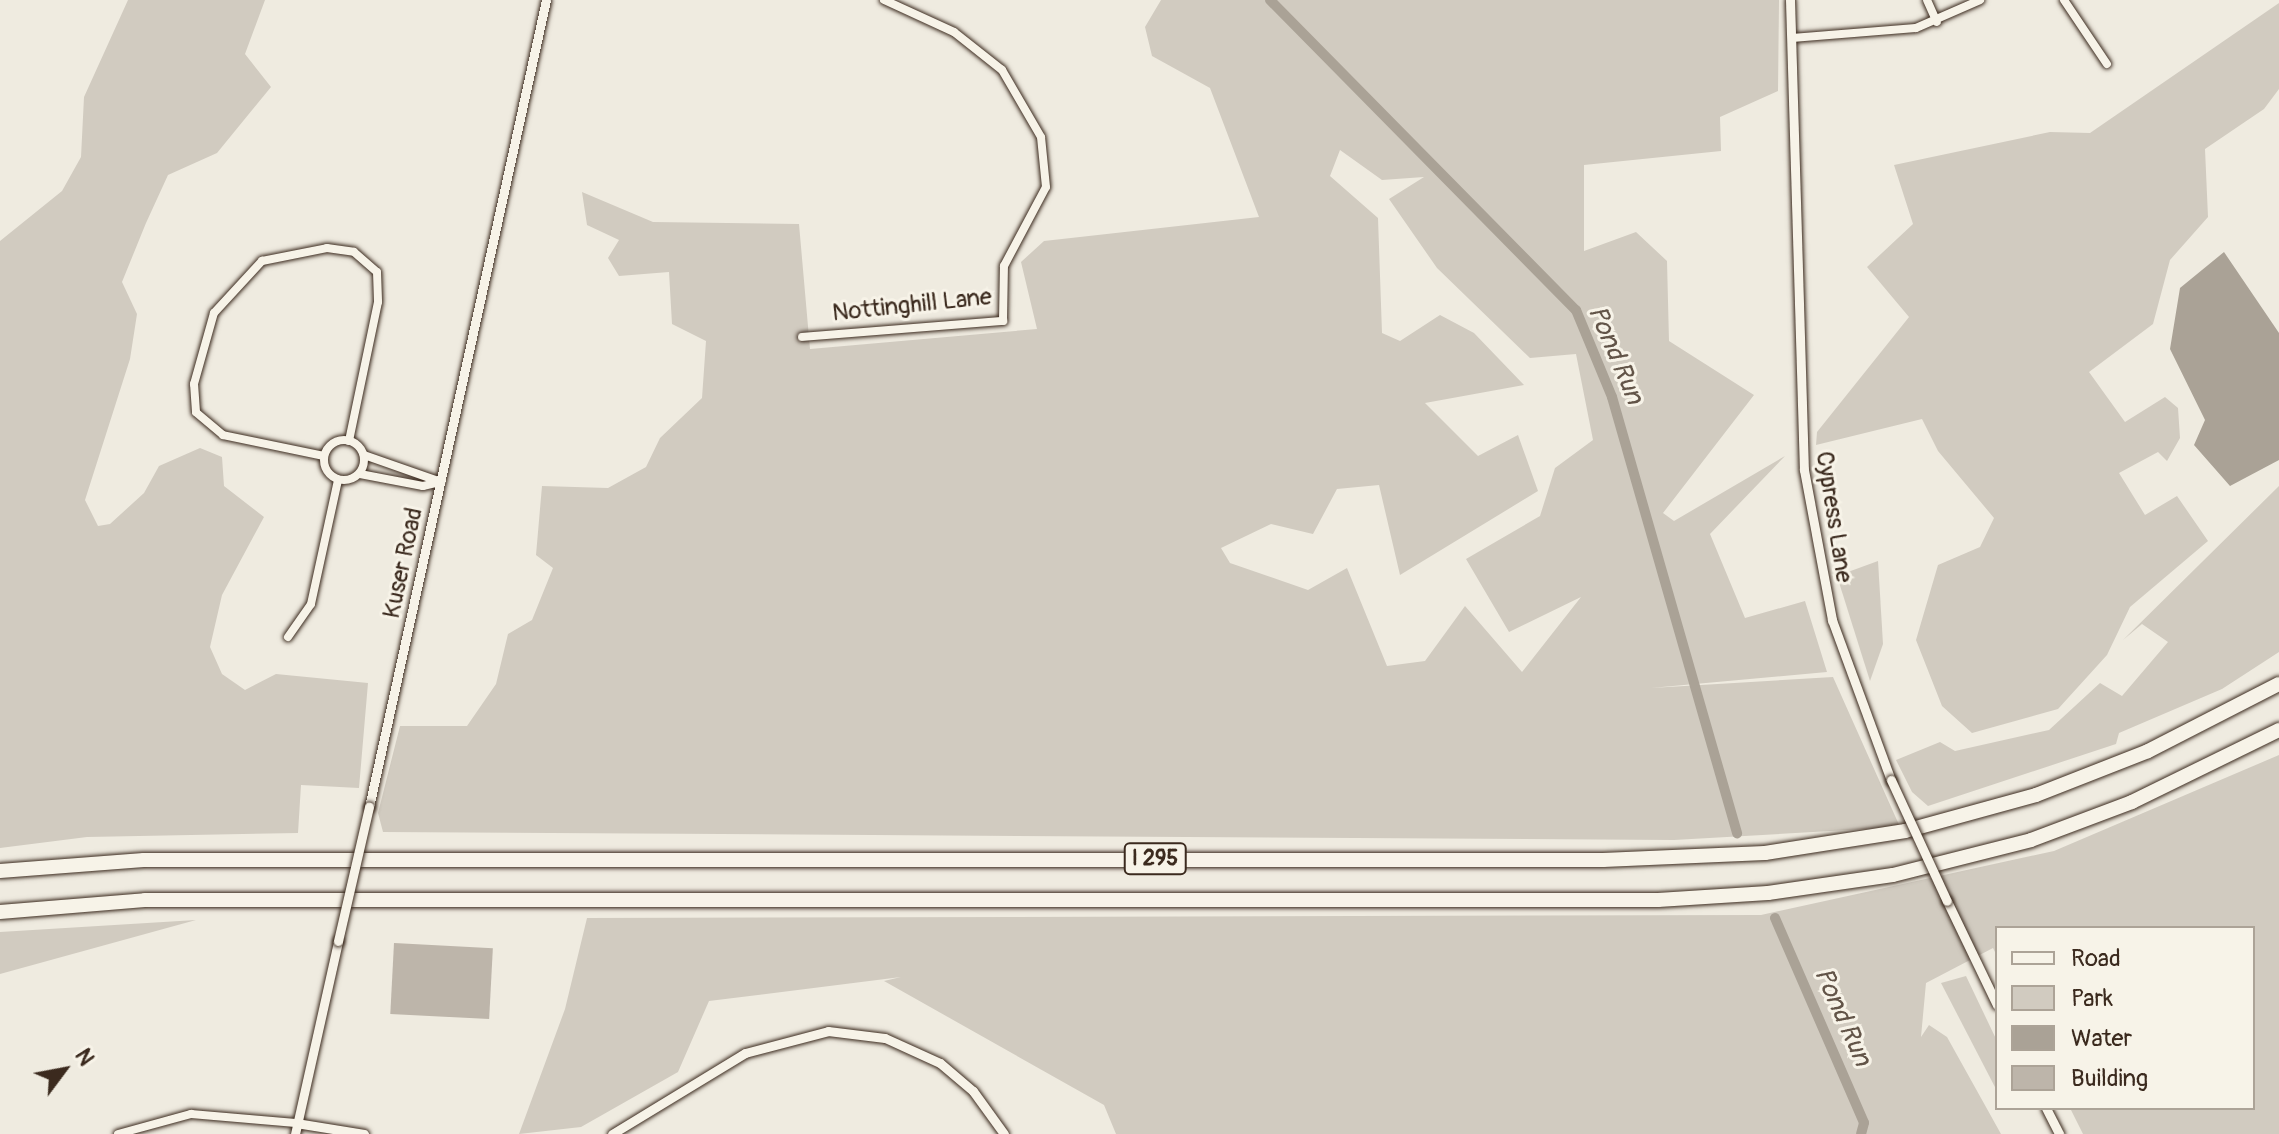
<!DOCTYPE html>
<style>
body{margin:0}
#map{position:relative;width:2279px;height:1134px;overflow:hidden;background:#efebe0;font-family:Pangolin,sans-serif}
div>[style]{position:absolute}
.green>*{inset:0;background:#d1cbc0}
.water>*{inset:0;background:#aaa296}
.canal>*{height:10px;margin:-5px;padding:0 5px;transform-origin:5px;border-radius:5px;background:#aaa296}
.building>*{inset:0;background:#bdb5aa;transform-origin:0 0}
.roads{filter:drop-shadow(0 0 2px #3b2a1e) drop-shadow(0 0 2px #3b2a1e)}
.minor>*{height:8px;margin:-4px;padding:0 4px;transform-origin:4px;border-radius:4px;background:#f7f3e8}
.minor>.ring{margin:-4px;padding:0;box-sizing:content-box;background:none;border:8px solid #f7f3e8;border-radius:50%}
.tertiary>*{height:9px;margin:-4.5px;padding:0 4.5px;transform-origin:4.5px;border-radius:4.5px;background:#f7f3e8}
.motorway>*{height:14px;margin:-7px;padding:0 7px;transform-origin:7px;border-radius:7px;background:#f7f3e8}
.bridges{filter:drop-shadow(0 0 2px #3b2a1e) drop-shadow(0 0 2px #3b2a1e)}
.tertiary-bridge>*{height:9px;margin:-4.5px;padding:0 4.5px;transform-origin:4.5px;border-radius:4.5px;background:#f7f3e8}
span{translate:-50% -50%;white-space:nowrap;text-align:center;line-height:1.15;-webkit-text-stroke:6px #f7f3e8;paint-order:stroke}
.shield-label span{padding:2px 6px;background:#f7f3e8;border:2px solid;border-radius:6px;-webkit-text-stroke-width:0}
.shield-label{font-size:22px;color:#3b2a1e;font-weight:700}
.street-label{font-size:24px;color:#3b2a1e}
.water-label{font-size:26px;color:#625448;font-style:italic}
.legend{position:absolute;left:1995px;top:926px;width:260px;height:184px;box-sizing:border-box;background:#f7f3e8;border:2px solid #aca397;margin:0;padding:10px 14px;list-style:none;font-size:24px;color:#3b2a1e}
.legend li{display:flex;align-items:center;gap:16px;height:40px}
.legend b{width:40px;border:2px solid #aca397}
.north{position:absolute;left:24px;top:1030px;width:80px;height:80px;-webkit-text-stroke:6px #f7f3e8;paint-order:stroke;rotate:58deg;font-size:22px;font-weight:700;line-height:32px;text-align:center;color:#3b2a1e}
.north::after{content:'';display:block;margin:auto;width:28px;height:36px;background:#3b2a1e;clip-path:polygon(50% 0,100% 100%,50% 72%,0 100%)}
</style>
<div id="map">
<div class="green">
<div style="clip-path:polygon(128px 0,265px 0,245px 54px,271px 87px,217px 153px,168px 175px,146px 223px,122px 282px,137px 314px,130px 359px,85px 500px,98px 526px,110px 524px,144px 493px,159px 466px,200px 448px,222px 457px,224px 486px,264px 517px,222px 595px,210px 647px,222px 674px,245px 690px,276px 674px,368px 683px,359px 788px,301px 785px,298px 833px,87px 837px,0 848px,0 241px,62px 191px,81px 157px,84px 97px)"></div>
<div style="clip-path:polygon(evenodd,1161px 0,1779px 0,1778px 91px,1720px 117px,1721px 151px,1584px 165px,1584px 251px,1636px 232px,1667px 261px,1669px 341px,1754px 395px,1663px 513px,1674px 521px,1785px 456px,1710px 534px,1745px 618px,1805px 601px,1827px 672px,1651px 688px,1833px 677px,1900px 827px,1674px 840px,383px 832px,378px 813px,400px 726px,467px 726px,496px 684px,508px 634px,532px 620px,553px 568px,536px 555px,542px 486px,608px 488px,646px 467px,660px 438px,702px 398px,706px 341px,672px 324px,669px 272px,619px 276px,608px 258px,619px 240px,587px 225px,582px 192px,653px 222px,799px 224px,810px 349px,1037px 329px,1021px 262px,1044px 241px,1259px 217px,1210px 88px,1152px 56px,1145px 27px,1161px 0,1340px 150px,1382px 180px,1424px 177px,1389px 199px,1437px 268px,1530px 358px,1576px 354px,1593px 440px,1555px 468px,1540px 516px,1466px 559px,1509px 632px,1581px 597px,1522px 672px,1465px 606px,1425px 661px,1387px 666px,1347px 568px,1308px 590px,1230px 563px,1221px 548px,1271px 524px,1313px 534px,1337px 489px,1379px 485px,1400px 575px,1538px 491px,1518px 435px,1478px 456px,1425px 403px,1524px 385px,1474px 333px,1440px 315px,1400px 341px,1382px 333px,1378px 218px,1330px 176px,1340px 150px)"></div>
<div style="clip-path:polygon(2279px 3px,2279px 89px,2264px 109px,2205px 149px,2208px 217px,2170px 260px,2153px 324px,2089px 372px,2125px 422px,2165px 397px,2178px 408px,2180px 438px,2167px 461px,2158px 452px,2119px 473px,2145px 515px,2177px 496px,2208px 541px,2130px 607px,2107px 655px,2058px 709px,1972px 733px,1942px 706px,1916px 640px,1938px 565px,1980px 547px,1994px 518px,1938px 451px,1922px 419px,1816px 445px,1817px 432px,1909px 317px,1867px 267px,1913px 224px,1894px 165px,2050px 132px,2090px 133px)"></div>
<div style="clip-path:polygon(2279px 486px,2279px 652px,2222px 689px,2119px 733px,2116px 744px,1928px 806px,1912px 792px,1896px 760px,1940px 742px,1955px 751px,2049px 730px,2100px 683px,2122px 696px,2168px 642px,2142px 624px,2123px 640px)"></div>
<div style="clip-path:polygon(1878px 561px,1883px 644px,1870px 681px,1837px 576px)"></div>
<div style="clip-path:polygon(2279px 755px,2279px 1134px,2083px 1134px,2070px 1108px,2253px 1108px,2253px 928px,1997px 928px,1997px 956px,1993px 948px,1926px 983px,1921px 1037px,1929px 1025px,1947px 1037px,2001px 1134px,1116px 1134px,1104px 1105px,884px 981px,901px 977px,709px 1001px,678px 1072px,581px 1127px,519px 1134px,565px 1009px,587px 918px,1761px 915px,2054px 851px)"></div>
<div style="clip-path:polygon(196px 920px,0 974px,0 932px)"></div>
<div style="clip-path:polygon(1966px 976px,1997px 1041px,1997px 1091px,1941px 983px)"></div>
</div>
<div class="water">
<div style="clip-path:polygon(2224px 252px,2279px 333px,2279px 460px,2230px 486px,2194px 445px,2205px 420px,2170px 349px,2180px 288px)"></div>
</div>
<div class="canal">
<div style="left:1270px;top:0;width:436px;rotate:45.4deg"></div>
<div style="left:1576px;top:310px;width:94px;rotate:67.5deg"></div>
<div style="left:1612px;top:397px;width:454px;rotate:74deg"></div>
<div style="left:1775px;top:918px;width:223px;rotate:66.5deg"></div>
<div style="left:1864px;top:1123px;width:11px;rotate:105deg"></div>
</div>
<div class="building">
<div style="left:394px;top:943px;width:99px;height:71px;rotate:3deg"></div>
</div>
<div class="roads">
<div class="minor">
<div style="left:1927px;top:0;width:24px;rotate:66deg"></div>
<div style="left:2064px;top:0;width:77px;rotate:56.1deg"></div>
<div style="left:1792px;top:38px;width:124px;rotate:-4.6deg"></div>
<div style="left:1916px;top:28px;width:70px;rotate:-23.6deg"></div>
<div style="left:802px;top:337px;width:202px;rotate:-4.6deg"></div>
<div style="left:1003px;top:321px;width:55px;rotate:-89deg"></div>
<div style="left:1004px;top:266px;width:89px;rotate:-62deg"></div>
<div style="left:1046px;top:187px;width:50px;rotate:-95.7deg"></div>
<div style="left:1041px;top:137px;width:78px;rotate:-120.2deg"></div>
<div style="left:1002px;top:70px;width:61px;rotate:-141.6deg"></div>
<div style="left:954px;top:32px;width:77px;rotate:-155.4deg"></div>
<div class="ring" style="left:324px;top:440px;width:32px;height:32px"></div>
<div style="left:364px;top:455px;width:82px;rotate:19.3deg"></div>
<div style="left:324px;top:456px;width:103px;rotate:-168.3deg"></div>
<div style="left:223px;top:435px;width:35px;rotate:-140deg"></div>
<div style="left:196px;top:412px;width:28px;rotate:-94deg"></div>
<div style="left:194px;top:384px;width:74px;rotate:-74.3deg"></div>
<div style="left:214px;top:313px;width:71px;rotate:-47.3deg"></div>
<div style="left:262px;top:261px;width:66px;rotate:-11.3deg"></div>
<div style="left:327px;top:248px;width:27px;rotate:8deg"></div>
<div style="left:354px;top:252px;width:30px;rotate:41deg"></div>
<div style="left:377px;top:272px;width:30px;rotate:88deg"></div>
<div style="left:378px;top:302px;width:142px;rotate:101.8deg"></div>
<div style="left:360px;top:474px;width:64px;rotate:10.8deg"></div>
<div style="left:423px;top:486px;width:18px;rotate:-13deg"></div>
<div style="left:288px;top:637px;width:40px;rotate:-55.1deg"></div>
<div style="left:311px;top:604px;width:127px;rotate:-77.7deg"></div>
<div style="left:118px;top:1134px;width:76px;rotate:-15.3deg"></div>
<div style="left:191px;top:1114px;width:105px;rotate:4.9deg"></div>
</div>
<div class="tertiary">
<div style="left:1790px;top:0;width:470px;rotate:88.3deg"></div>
<div style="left:1804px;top:470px;width:153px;rotate:79.4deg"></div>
<div style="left:1832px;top:620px;width:171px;rotate:69.8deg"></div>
<div style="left:369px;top:807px;width:826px;rotate:-77.63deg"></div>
<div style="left:1947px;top:901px;width:115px;rotate:64.3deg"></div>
<div style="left:2046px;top:1108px;width:29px;rotate:63deg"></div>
<div style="left:296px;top:1123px;width:69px;rotate:9.2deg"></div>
<div style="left:295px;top:1134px;width:198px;rotate:-77.4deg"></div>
<div style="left:612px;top:1134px;width:156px;rotate:-31.3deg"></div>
<div style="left:745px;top:1053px;width:86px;rotate:-14.8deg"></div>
<div style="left:828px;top:1031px;width:57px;rotate:7deg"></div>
<div style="left:885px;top:1038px;width:60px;rotate:24.4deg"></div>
<div style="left:940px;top:1063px;width:43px;rotate:40.3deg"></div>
<div style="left:973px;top:1091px;width:53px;rotate:54.2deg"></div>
</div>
<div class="motorway">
<div style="left:0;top:871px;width:144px;rotate:-4.4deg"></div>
<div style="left:144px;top:860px;width:1459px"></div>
<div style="left:1603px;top:860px;width:162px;rotate:-2.5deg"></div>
<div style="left:1765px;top:853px;width:142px;rotate:-8.9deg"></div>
<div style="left:1905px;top:831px;width:136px;rotate:-15.4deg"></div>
<div style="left:2036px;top:795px;width:120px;rotate:-21.4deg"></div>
<div style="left:2148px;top:751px;width:147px;rotate:-27.1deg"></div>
<div style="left:0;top:912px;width:145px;rotate:-4.7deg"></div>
<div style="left:145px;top:900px;width:1513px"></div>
<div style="left:1658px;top:900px;width:110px;rotate:-3.6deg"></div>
<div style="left:1768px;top:893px;width:126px;rotate:-8.2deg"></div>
<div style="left:1893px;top:875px;width:142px;rotate:-14.2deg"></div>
<div style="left:2031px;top:840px;width:108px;rotate:-20.6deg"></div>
<div style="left:2132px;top:802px;width:164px;rotate:-26.1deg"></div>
</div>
</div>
<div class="bridges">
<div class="tertiary-bridge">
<div style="left:1891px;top:780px;width:133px;rotate:65.2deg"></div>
<div style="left:338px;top:941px;width:138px;rotate:-77deg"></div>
</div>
</div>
<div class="shield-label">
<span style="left:1155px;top:859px">I 295</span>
</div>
<div class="street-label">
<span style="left:912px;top:305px;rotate:-6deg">Nottinghill Lane</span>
<span style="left:1834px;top:517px;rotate:81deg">Cypress Lane</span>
<span style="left:403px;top:563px;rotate:-78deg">Kuser Road</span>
</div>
<div class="water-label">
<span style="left:1615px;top:355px;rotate:67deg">Pond Run</span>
<span style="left:1842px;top:1017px;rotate:66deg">Pond Run</span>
</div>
<ul class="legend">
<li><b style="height:10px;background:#f7f3e8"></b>Road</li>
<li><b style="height:22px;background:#d1cbc0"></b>Park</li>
<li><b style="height:22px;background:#aaa296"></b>Water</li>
<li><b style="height:22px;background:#bdb5aa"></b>Building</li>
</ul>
<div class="north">N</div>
</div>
